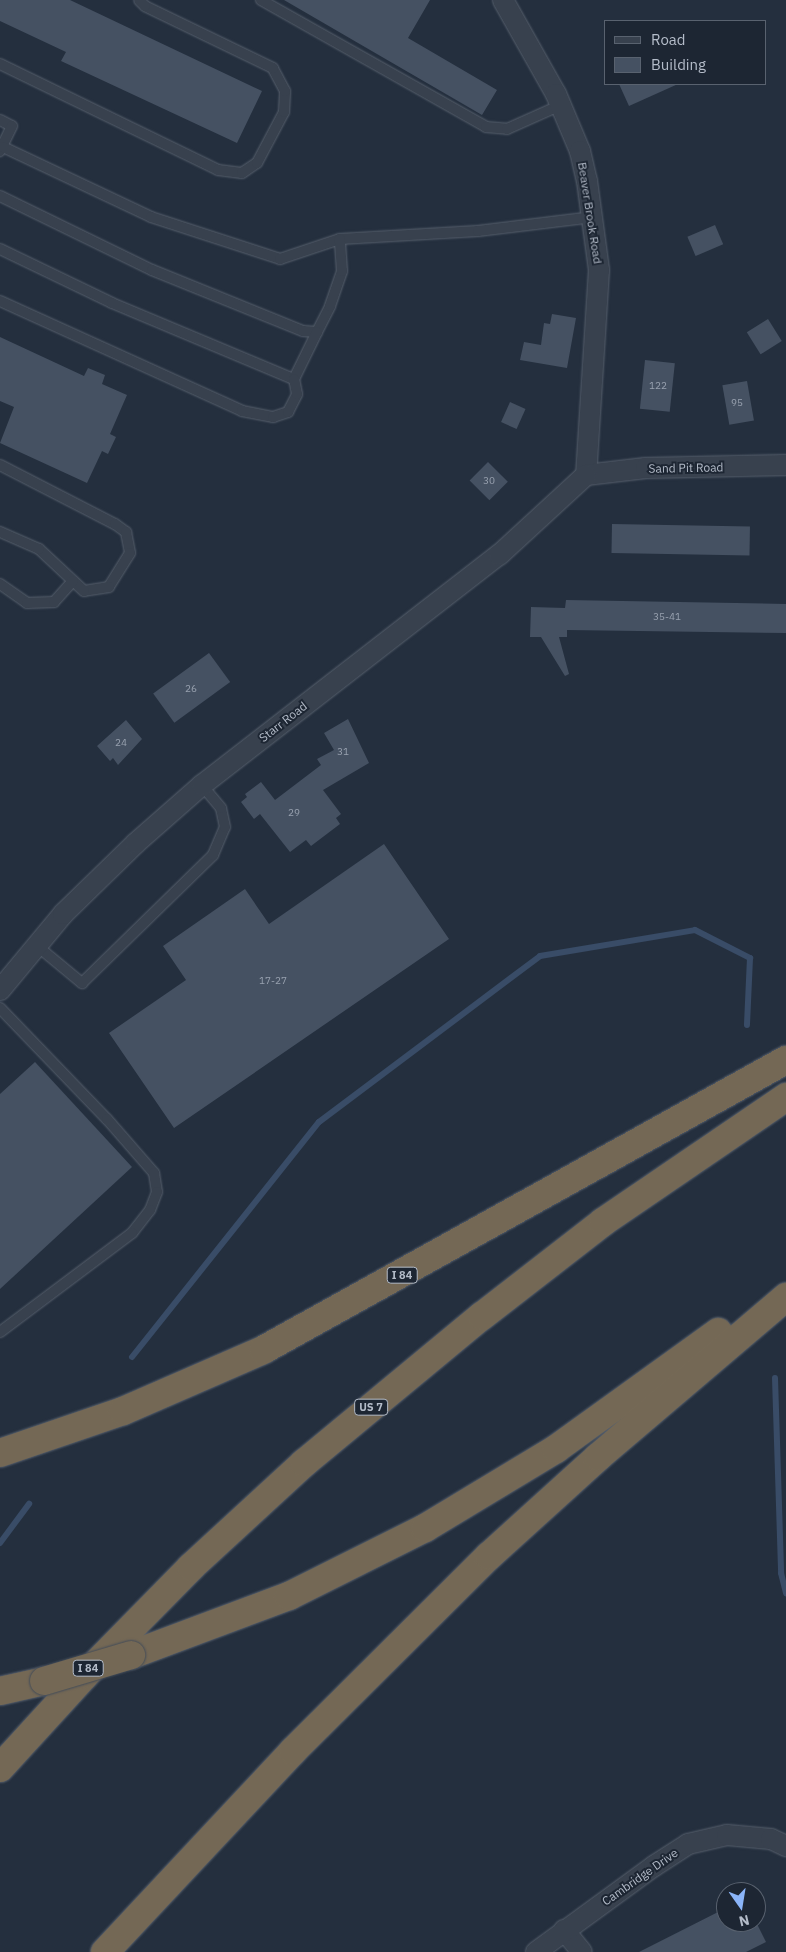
<!DOCTYPE html>
<style>
body{margin:0}
#map{position:relative;width:786px;height:1952px;overflow:hidden;background:#242f3e;font-family:"IBM Plex Sans",sans-serif}
div>[style]{position:absolute}
.stream>*{height:6px;margin:-3px;padding:0 3px;transform-origin:3px;border-radius:3px;background:#394c67}
.building>*{inset:0;background:#455162;transform-origin:0 0}
.roads{filter:drop-shadow(0 0 1px #565f6c) drop-shadow(0 0 1px #565f6c)}
.lane>*{height:10px;margin:-5px;padding:0 5px;transform-origin:5px;border-radius:5px;background:#38414e}
.street>*{height:20px;margin:-10px;padding:0 10px;transform-origin:10px;border-radius:10px;background:#38414e}
.highway>*{height:28px;margin:-14px;padding:0 14px;transform-origin:14px;border-radius:14px;background:#746855}
.bridges{filter:drop-shadow(0 0 1px #434c59) drop-shadow(0 0 1px #434c59)}
.highway-bridge>*{height:28px;margin:-14px;padding:0 14px;transform-origin:14px;border-radius:14px;background:#746855}
span{translate:-50% -50%;white-space:nowrap;text-align:center;line-height:1.15;-webkit-text-stroke:4px #1d2633;paint-order:stroke}
.number-label{font-size:10px;color:#98a1af}
.number-label span{-webkit-text-stroke-width:0}
.shield-label span{padding:1px 4px;background:#1d2633;border:1px solid;border-radius:4px;-webkit-text-stroke-width:0}
.shield-label{font-size:11px;color:#b4bcc9;font-weight:700}
.street-label{font-size:12px;color:#b4bcc9}
.legend{position:absolute;left:604px;top:20px;width:162px;height:65px;box-sizing:border-box;background:#1d2633;border:1px solid #59626f;margin:0;padding:6px 9px;list-style:none;font-size:15px;color:#b4bcc9}
.legend li{display:flex;align-items:center;gap:10px;height:25px}
.legend b{width:25px;border:1px solid #59626f}
.north{position:absolute;left:716px;top:1882px;width:50px;height:50px;box-sizing:border-box;background:#1d2633;border:1px solid #59626f;border-radius:50%;rotate:167deg;font-size:14px;font-weight:700;line-height:20px;text-align:center;color:#b4bcc9}
.north::after{content:'';display:block;margin:auto;width:18px;height:22px;background:#8ab4f8;clip-path:polygon(50% 0,100% 100%,50% 72%,0 100%)}
</style>
<div id="map">
<div class="stream">
<div style="left:132px;top:1357px;width:300px;rotate:-51.5deg"></div>
<div style="left:319px;top:1122px;width:276px;rotate:-36.9deg"></div>
<div style="left:540px;top:956px;width:157px;rotate:-9.5deg"></div>
<div style="left:695px;top:930px;width:62px;rotate:27deg"></div>
<div style="left:750px;top:958px;width:67px;rotate:92.6deg"></div>
<div style="left:775px;top:1378px;width:195px;rotate:88.2deg"></div>
<div style="left:781px;top:1573px;width:21px;rotate:76deg"></div>
<div style="left:0;top:1543px;width:49px;rotate:-53.4deg"></div>
</div>
<div class="building">
<div style="clip-path:polygon(0 0,70px 0,262px 91px,237px 143px,61px 61px,66px 52px,0 21px)"></div>
<div style="clip-path:polygon(284px 0,430px 0,408px 38px,497px 90px,482px 115px)"></div>
<div style="clip-path:polygon(619px 84px,678px 84px,629px 106px)"></div>
<div style="left:715px;top:225px;width:21px;height:30px;rotate:67deg"></div>
<div style="clip-path:polygon(552px 314px,576px 318px,567px 368px,520px 360px,524px 342px,541px 345px,544px 323px,550px 324px)"></div>
<div style="left:768px;top:319px;width:26px;height:25px;rotate:58deg"></div>
<div style="clip-path:polygon(0 337px,84px 376px,88px 368px,105px 375px,102px 384px,127px 395px,110px 434px,116px 437px,108px 454px,102px 451px,87px 483px,0 443px,14px 407px,0 401px)"></div>
<div style="left:645px;top:360px;width:30px;height:49px;rotate:6deg"></div>
<div style="left:747px;top:381px;width:40px;height:25px;rotate:80deg"></div>
<div style="left:510px;top:402px;width:17px;height:22px;rotate:24deg"></div>
<div style="left:488px;top:462px;width:28px;height:26px;rotate:45deg"></div>
<div style="left:612px;top:524px;width:138px;height:29px;rotate:1deg"></div>
<div style="clip-path:polygon(566px 600px,786px 604px,786px 633px,567px 630px,567px 637px,559px 637px,569px 674px,565px 676px,541px 637px,530px 637px,531px 607px,565px 608px)"></div>
<div style="left:209px;top:653px;width:36px;height:69px;rotate:54deg"></div>
<div style="clip-path:polygon(348px 719px,369px 763px,323px 790px,341px 814px,336px 818px,340px 824px,311px 846px,306px 840px,290px 852px,260px 814px,254px 819px,241px 802px,247px 797px,245px 794px,261px 782px,275px 800px,321px 765px,317px 759px,334px 750px,324px 733px)"></div>
<div style="clip-path:polygon(126px 720px,142px 739px,118px 765px,113px 758px,110px 761px,97px 746px)"></div>
<div style="clip-path:polygon(384px 844px,449px 939px,174px 1128px,109px 1033px,186px 980px,163px 946px,245px 889px,269px 924px)"></div>
<div style="clip-path:polygon(35px 1062px,132px 1167px,0 1289px,0 1094px)"></div>
<div style="clip-path:polygon(726px 1908px,726px 1922px,756px 1922px,766px 1942px,746px 1952px,639px 1952px)"></div>
</div>
<div class="roads">
<div class="lane">
<div style="left:261px;top:0;width:258px;rotate:29.4deg"></div>
<div style="left:486px;top:127px;width:21px;rotate:5deg"></div>
<div style="left:507px;top:129px;width:59px;rotate:-24deg"></div>
<div style="left:0;top:64px;width:242px;rotate:25.9deg"></div>
<div style="left:218px;top:170px;width:24px;rotate:7deg"></div>
<div style="left:242px;top:173px;width:18px;rotate:-34deg"></div>
<div style="left:257px;top:163px;width:58px;rotate:-62.1deg"></div>
<div style="left:284px;top:112px;width:21px;rotate:-87deg"></div>
<div style="left:285px;top:91px;width:26px;rotate:-118deg"></div>
<div style="left:273px;top:68px;width:142px;rotate:-154.2deg"></div>
<div style="left:145px;top:6px;width:8px;rotate:-135deg"></div>
<div style="left:0;top:120px;width:13px;rotate:27deg"></div>
<div style="left:12px;top:126px;width:28px;rotate:116deg"></div>
<div style="left:3px;top:147px;width:164px;rotate:25.3deg"></div>
<div style="left:151px;top:217px;width:136px;rotate:18deg"></div>
<div style="left:280px;top:259px;width:63px;rotate:-18.4deg"></div>
<div style="left:340px;top:239px;width:138px;rotate:-3.3deg"></div>
<div style="left:478px;top:231px;width:116px;rotate:-6.9deg"></div>
<div style="left:0;top:196px;width:169px;rotate:26deg"></div>
<div style="left:152px;top:270px;width:163px;rotate:22deg"></div>
<div style="left:303px;top:331px;width:14px;rotate:4deg"></div>
<div style="left:317px;top:332px;width:29px;rotate:-63deg"></div>
<div style="left:330px;top:306px;width:37px;rotate:-71deg"></div>
<div style="left:342px;top:271px;width:32px;rotate:-94deg"></div>
<div style="left:0;top:249px;width:124px;rotate:25.7deg"></div>
<div style="left:112px;top:303px;width:197px;rotate:22.7deg"></div>
<div style="left:294px;top:379px;width:52px;rotate:-63.9deg"></div>
<div style="left:0;top:301px;width:266px;rotate:24.4deg"></div>
<div style="left:242px;top:411px;width:32px;rotate:11deg"></div>
<div style="left:273px;top:417px;width:16px;rotate:-18deg"></div>
<div style="left:288px;top:412px;width:20px;rotate:-63deg"></div>
<div style="left:297px;top:394px;width:15px;rotate:-101deg"></div>
<div style="left:0;top:465px;width:129px;rotate:27.2deg"></div>
<div style="left:115px;top:524px;width:14px;rotate:36deg"></div>
<div style="left:126px;top:532px;width:21px;rotate:79deg"></div>
<div style="left:130px;top:553px;width:40px;rotate:122deg"></div>
<div style="left:109px;top:587px;width:25px;rotate:171deg"></div>
<div style="left:84px;top:591px;width:62px;rotate:-137deg"></div>
<div style="left:39px;top:549px;width:43px;rotate:-156.4deg"></div>
<div style="left:0;top:584px;width:33px;rotate:35deg"></div>
<div style="left:27px;top:603px;width:27px;rotate:-2deg"></div>
<div style="left:54px;top:602px;width:28px;rotate:-48deg"></div>
<div style="left:36px;top:945px;width:60px;rotate:39.6deg"></div>
<div style="left:82px;top:983px;width:183px;rotate:-44.3deg"></div>
<div style="left:213px;top:855px;width:30px;rotate:-67deg"></div>
<div style="left:225px;top:827px;width:19px;rotate:-102deg"></div>
<div style="left:221px;top:808px;width:30px;rotate:-130deg"></div>
<div style="left:0;top:1008px;width:154px;rotate:46.1deg"></div>
<div style="left:107px;top:1119px;width:72px;rotate:49deg"></div>
<div style="left:154px;top:1173px;width:19px;rotate:81deg"></div>
<div style="left:157px;top:1192px;width:19px;rotate:111deg"></div>
<div style="left:150px;top:1210px;width:29px;rotate:128deg"></div>
<div style="left:132px;top:1233px;width:165px;rotate:143.1deg"></div>
</div>
<div class="street">
<div style="left:503px;top:0;width:108px;rotate:60.6deg"></div>
<div style="left:556px;top:94px;width:62px;rotate:67.2deg"></div>
<div style="left:580px;top:151px;width:31px;rotate:77deg"></div>
<div style="left:587px;top:181px;width:90px;rotate:82.3deg"></div>
<div style="left:599px;top:270px;width:205px;rotate:93.6deg"></div>
<div style="left:586px;top:475px;width:60px;rotate:-6.7deg"></div>
<div style="left:646px;top:468px;width:140px;rotate:-1.2deg"></div>
<div style="left:0;top:990px;width:99px;rotate:-50.3deg"></div>
<div style="left:63px;top:914px;width:102px;rotate:-44.2deg"></div>
<div style="left:136px;top:843px;width:88px;rotate:-41.3deg"></div>
<div style="left:202px;top:785px;width:376px;rotate:-37.8deg"></div>
<div style="left:499px;top:555px;width:118px;rotate:-42.6deg"></div>
<div style="left:564px;top:1930px;width:28px;rotate:51deg"></div>
<div style="left:536px;top:1952px;width:146px;rotate:-36.1deg"></div>
<div style="left:654px;top:1866px;width:40px;rotate:-32.9deg"></div>
<div style="left:688px;top:1844px;width:40px;rotate:-13deg"></div>
<div style="left:727px;top:1835px;width:44px;rotate:5.2deg"></div>
<div style="left:771px;top:1839px;width:17px;rotate:25deg"></div>
</div>
<div class="highway">
<div style="left:0;top:1453px;width:130px;rotate:-18.9deg"></div>
<div style="left:123px;top:1411px;width:153px;rotate:-23.5deg"></div>
<div style="left:263px;top:1350px;width:598px;rotate:-29.01deg"></div>
<div style="left:131px;top:1655px;width:169px;rotate:-20.5deg"></div>
<div style="left:289px;top:1596px;width:152px;rotate:-26.6deg"></div>
<div style="left:425px;top:1528px;width:153px;rotate:-31.1deg"></div>
<div style="left:556px;top:1449px;width:200px;rotate:-35.8deg"></div>
<div style="left:0;top:1691px;width:45px;rotate:-12.8deg"></div>
<div style="left:0;top:1768px;width:126px;rotate:-47.6deg"></div>
<div style="left:85px;top:1675px;width:151px;rotate:-45.5deg"></div>
<div style="left:191px;top:1567px;width:154px;rotate:-42.6deg"></div>
<div style="left:304px;top:1463px;width:231px;rotate:-39.6deg"></div>
<div style="left:482px;top:1316px;width:153px;rotate:-37.8deg"></div>
<div style="left:603px;top:1222px;width:222px;rotate:-34.3deg"></div>
<div style="left:105px;top:1952px;width:275px;rotate:-46.9deg"></div>
<div style="left:293px;top:1751px;width:276px;rotate:-44.9deg"></div>
<div style="left:489px;top:1556px;width:147px;rotate:-42.2deg"></div>
<div style="left:598px;top:1457px;width:247px;rotate:-40.4deg"></div>
</div>
</div>
<div class="bridges">
<div class="highway-bridge">
<div style="left:44px;top:1681px;width:91px;rotate:-16.6deg"></div>
</div>
</div>
<div class="number-label">
<span style="left:658px;top:386px">122</span>
<span style="left:737px;top:403px">95</span>
<span style="left:489px;top:481px">30</span>
<span style="left:667px;top:617px">35-41</span>
<span style="left:191px;top:689px">26</span>
<span style="left:121px;top:743px">24</span>
<span style="left:343px;top:752px">31</span>
<span style="left:294px;top:813px">29</span>
<span style="left:273px;top:981px">17-27</span>
</div>
<div class="shield-label">
<span style="left:402px;top:1275px">I 84</span>
<span style="left:371px;top:1407px">US 7</span>
<span style="left:88px;top:1668px">I 84</span>
</div>
<div class="street-label">
<span style="left:590px;top:213px;rotate:81deg">Beaver Brook Road</span>
<span style="left:686px;top:468px;rotate:-1deg">Sand Pit Road</span>
<span style="left:283px;top:722px;rotate:-38deg">Starr Road</span>
<span style="left:640px;top:1877px;rotate:-35deg">Cambridge Drive</span>
</div>
<ul class="legend">
<li><b style="height:6px;background:#38414e"></b>Road</li>
<li><b style="height:14px;background:#455162"></b>Building</li>
</ul>
<div class="north">N</div>
</div>
